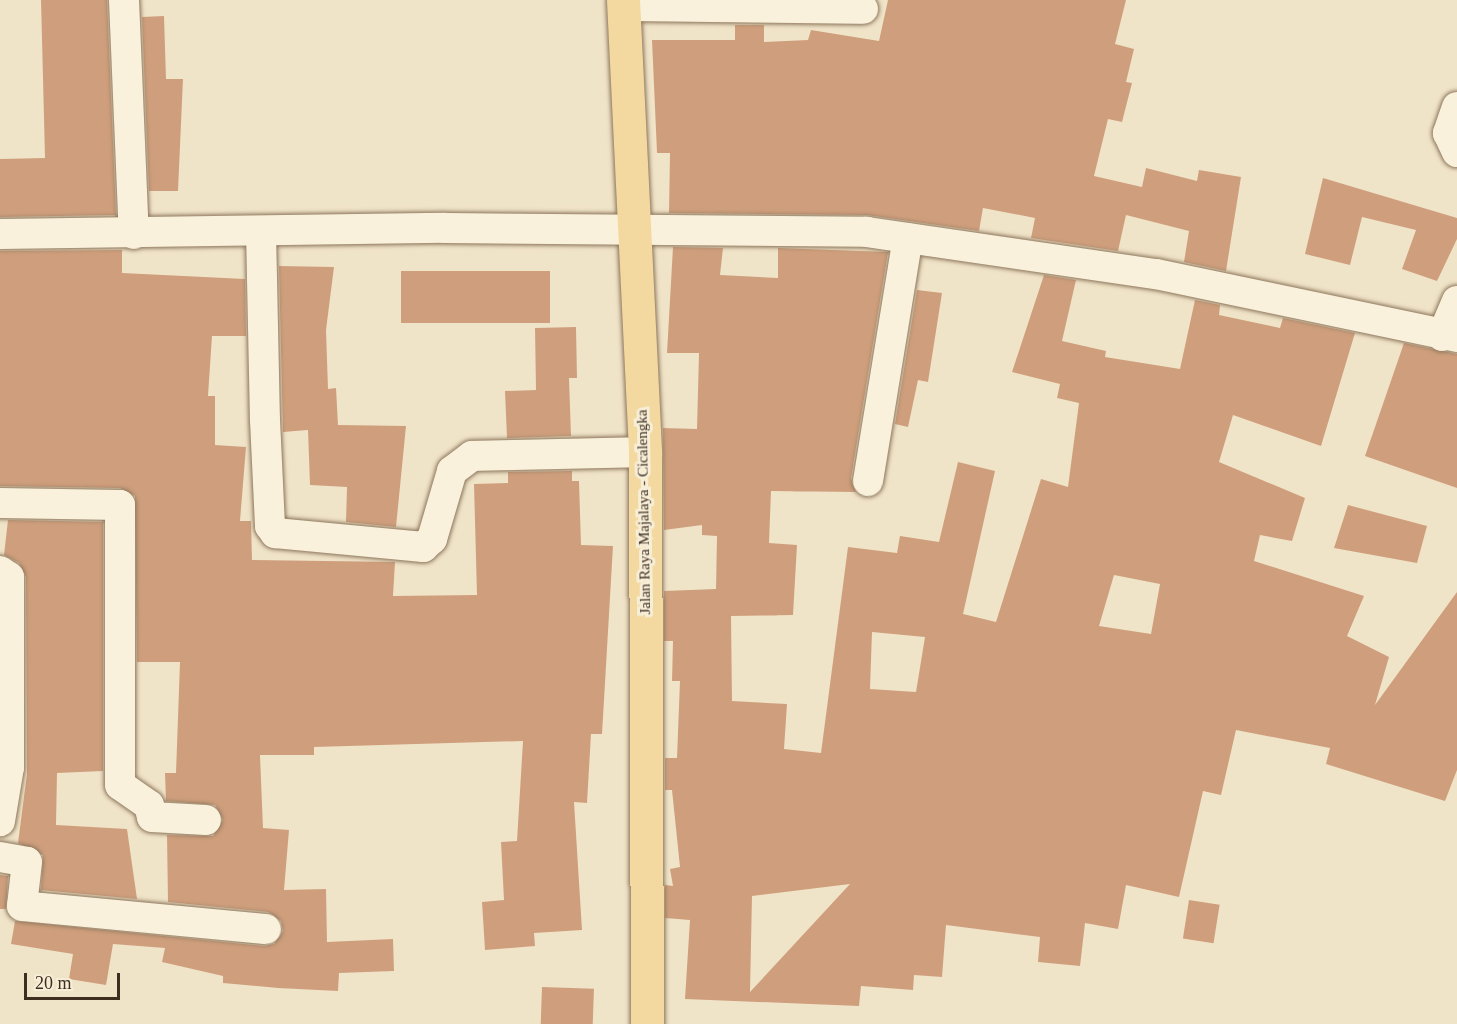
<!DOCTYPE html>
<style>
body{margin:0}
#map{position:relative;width:1457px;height:1024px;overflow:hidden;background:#f0e4c8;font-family:"Times New Roman",serif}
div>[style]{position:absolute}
.building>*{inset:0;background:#cf9f7d;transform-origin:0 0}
.roads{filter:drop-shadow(0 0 2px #8d765c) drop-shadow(0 0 2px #8d765c)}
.street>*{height:30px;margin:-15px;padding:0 15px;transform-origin:15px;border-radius:15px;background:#faf1dc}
.primary>*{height:33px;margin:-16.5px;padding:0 16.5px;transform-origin:16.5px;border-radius:16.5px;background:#f3d9a0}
span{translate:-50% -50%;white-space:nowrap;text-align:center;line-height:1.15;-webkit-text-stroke:6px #f7eed8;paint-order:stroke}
.street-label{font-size:15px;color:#3d2e20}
.scale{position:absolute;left:24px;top:973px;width:96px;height:27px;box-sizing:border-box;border:3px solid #3d2e20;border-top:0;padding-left:8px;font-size:18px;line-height:21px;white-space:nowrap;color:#3d2e20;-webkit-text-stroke:4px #f7eed8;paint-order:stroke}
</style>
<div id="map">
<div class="building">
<div style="clip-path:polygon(41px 0,107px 0,116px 215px,0 217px,0 159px,45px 158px)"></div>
<div style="clip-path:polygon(888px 0,1126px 0,1115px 44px,1134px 49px,1126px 82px,1132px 83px,1122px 122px,1108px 119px,1094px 176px,1142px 187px,1146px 168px,1197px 181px,1199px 170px,1241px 177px,1226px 271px,1184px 262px,1189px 231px,1126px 215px,1118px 251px,1031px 238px,1035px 218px,983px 208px,979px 231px,867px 215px,669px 213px,670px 153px,657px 153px,652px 40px,735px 40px,735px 25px,764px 25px,764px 42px,808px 40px,811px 30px,879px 41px)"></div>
<div style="clip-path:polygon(164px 16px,166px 79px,183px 79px,178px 191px,149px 191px,142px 17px)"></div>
<div style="clip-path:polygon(1323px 178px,1457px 218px,1457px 239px,1437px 281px,1402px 269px,1416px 230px,1362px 217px,1350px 265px,1305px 254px)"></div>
<div style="clip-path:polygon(evenodd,673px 247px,723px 248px,720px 275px,778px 278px,778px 248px,888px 252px,851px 478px,856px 492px,771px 491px,769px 543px,797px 545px,793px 615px,731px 616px,732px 701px,787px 704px,784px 749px,821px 753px,848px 547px,897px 553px,900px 536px,939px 542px,958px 462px,995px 471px,963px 614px,996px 622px,1041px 479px,1068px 487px,1079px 403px,1057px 398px,1060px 384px,1012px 372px,1044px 275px,1076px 280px,1062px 341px,1106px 351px,1105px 357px,1180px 369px,1195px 300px,1220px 305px,1219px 315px,1280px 328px,1283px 318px,1355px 333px,1321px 446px,1233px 415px,1219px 462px,1305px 498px,1292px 541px,1260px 535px,1254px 561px,1364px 596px,1347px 636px,1389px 657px,1375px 705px,1457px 592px,1457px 770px,1445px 801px,1326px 764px,1330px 748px,1236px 730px,1221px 795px,1203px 791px,1179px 897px,1126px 885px,1118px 929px,1085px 923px,1080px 966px,1038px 962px,1040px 937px,946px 925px,942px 977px,914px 975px,913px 990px,861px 986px,859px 1006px,685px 999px,690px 920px,665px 918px,665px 885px,673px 886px,670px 869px,680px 867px,672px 790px,665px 790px,665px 758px,677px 758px,680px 681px,672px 681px,673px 641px,664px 641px,664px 591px,716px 589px,717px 536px,702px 535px,702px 525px,664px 530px,663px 428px,697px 429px,699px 353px,667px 353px,673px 247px,1114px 575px,1160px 584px,1151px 634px,1099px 626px,1114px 575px,673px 247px,872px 632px,925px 637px,916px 692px,870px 689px,872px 632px,673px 247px,850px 884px,750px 992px,752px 896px,850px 884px)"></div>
<div style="clip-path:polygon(122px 250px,122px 273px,245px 279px,246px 336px,212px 336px,208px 396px,215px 396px,215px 445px,246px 447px,240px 521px,251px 521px,252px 560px,395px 562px,393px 596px,477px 595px,474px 484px,508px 483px,508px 472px,572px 471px,572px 481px,579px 481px,581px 545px,613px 546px,602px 734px,591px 734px,587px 803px,574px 802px,582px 930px,534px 933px,535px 946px,485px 950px,482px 902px,504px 900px,501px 842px,517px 841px,523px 741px,314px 747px,314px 755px,260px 755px,263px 828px,289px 830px,284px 890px,326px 889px,327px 942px,393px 939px,394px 971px,339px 973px,338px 991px,278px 988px,223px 983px,223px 976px,162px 962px,165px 948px,113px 944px,106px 985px,69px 979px,73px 954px,11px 944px,15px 921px,264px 946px,274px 944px,283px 931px,281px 921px,268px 912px,168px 902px,167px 835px,213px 836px,223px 820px,215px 805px,166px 801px,165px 773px,176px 773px,180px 662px,137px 662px,135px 496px,120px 488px,0 486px,0 251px)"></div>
<div style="clip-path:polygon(279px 266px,334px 267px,326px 330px,328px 389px,336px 388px,338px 425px,406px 426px,396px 527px,346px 522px,347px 487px,310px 485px,308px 430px,283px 432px)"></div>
<div style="left:401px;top:271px;width:149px;height:52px"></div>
<div style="clip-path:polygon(917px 290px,942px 293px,928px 382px,918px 380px,908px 427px,895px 424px)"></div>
<div style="clip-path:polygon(576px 327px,577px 378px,569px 378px,571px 436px,507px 438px,505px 391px,536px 390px,535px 328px)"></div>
<div style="clip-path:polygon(1404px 343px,1457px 354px,1457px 488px,1365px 456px)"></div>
<div style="clip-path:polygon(1348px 505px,1427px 526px,1417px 563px,1334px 548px)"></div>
<div style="clip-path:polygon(8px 520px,103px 522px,103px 771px,57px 773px,56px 825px,127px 829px,137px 899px,41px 890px,43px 855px,18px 843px,27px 774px,26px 577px,19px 563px,4px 555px)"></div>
<div style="clip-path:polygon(0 875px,8px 876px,6px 909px,0 909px)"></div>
<div style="left:1189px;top:900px;width:31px;height:39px;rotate:9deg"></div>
<div style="left:542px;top:987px;width:52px;height:37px;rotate:2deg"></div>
</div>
<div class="roads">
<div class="street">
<div style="left:124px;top:0;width:234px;rotate:87.6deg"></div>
<div style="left:623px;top:6px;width:240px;rotate:0.7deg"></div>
<div style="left:1457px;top:107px;width:28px;rotate:109deg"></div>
<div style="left:1448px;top:133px;width:21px;rotate:65deg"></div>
<div style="left:261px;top:231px;width:189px;rotate:88.8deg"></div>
<div style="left:265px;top:420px;width:106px;rotate:87.3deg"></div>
<div style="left:270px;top:526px;width:9px;rotate:54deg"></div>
<div style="left:275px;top:533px;width:149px;rotate:5.4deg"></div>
<div style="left:423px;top:547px;width:12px;rotate:-42deg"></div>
<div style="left:432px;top:539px;width:71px;rotate:-73.6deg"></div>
<div style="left:452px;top:471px;width:25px;rotate:-37deg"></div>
<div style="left:472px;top:456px;width:173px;rotate:-1.3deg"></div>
<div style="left:0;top:234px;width:445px;rotate:-0.8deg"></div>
<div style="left:445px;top:228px;width:422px;rotate:0.5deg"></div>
<div style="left:867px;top:232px;width:292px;rotate:8.3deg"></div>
<div style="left:1156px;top:274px;width:308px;rotate:11.8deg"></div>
<div style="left:1442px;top:336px;width:38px;rotate:-67deg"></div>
<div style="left:868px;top:481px;width:246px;rotate:-80.7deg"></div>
<div style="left:0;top:503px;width:120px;rotate:1deg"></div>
<div style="left:120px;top:505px;width:280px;rotate:90deg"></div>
<div style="left:120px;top:785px;width:35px;rotate:35deg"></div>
<div style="left:149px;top:805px;width:12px;rotate:76deg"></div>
<div style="left:152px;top:817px;width:54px;rotate:3.2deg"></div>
<div style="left:0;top:571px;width:11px;rotate:34deg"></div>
<div style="left:9px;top:577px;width:190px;rotate:90deg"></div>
<div style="left:0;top:767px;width:9px"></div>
<div style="left:9px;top:767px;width:55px;rotate:99.5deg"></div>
<div style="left:0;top:857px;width:27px;rotate:10deg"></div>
<div style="left:27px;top:862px;width:44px;rotate:96.5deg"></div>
<div style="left:22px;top:906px;width:245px;rotate:5.4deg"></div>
</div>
<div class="primary">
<div style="left:623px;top:0;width:453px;rotate:87.2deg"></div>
<div style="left:645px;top:452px;width:572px;rotate:89.8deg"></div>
</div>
</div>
<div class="street-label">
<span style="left:644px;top:512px;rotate:-91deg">Jalan Raya Majalaya - Cicalengka</span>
</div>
<div class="scale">20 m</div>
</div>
